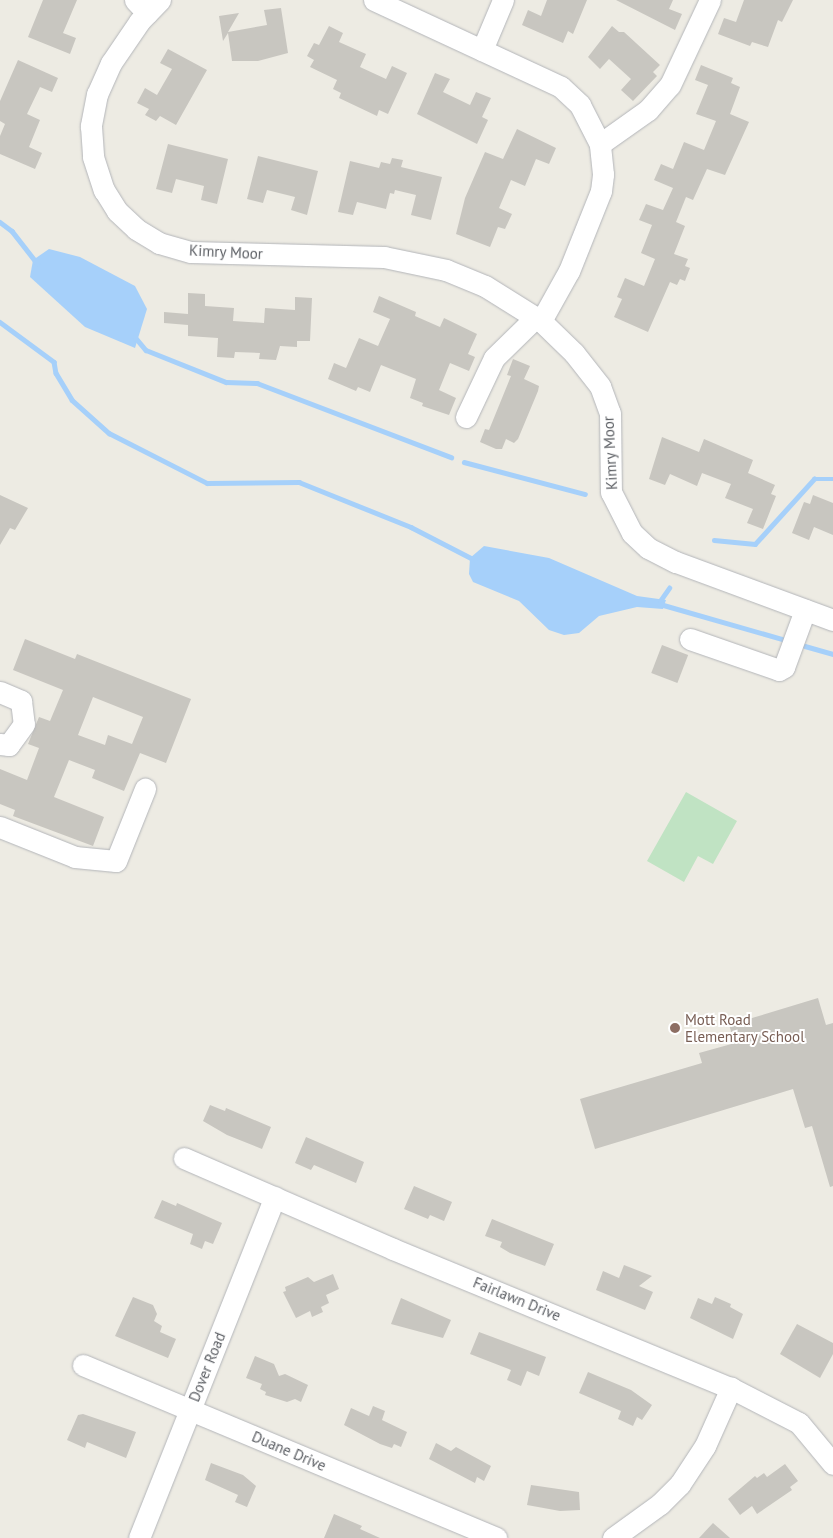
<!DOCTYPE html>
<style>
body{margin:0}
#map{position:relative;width:833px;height:1538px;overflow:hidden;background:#edebe3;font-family:"PT Sans",sans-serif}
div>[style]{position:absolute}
.green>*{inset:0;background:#c0e3c3}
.water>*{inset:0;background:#a6d0fa}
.stream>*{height:4.5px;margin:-2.25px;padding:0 2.25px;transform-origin:2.25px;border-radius:2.25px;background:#a6d0fa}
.building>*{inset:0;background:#c8c6c0;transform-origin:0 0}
.roads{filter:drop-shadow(0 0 1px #b3b5b9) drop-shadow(0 0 1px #b3b5b9)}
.minor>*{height:21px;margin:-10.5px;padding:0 10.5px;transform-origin:10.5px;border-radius:10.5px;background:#fff}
.dots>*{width:14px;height:14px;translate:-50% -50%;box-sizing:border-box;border:2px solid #fff;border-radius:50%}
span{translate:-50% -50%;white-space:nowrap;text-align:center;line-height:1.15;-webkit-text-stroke:4px #fff;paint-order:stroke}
.street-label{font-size:15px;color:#5b5e63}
.education-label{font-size:15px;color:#785e54}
.left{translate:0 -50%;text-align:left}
</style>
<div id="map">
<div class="green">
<div style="clip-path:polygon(686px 792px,737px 821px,713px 864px,698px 856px,684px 882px,647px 861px)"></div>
</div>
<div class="water">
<div style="clip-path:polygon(49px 249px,80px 257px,135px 286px,147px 309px,135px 348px,85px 327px,30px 277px,33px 260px)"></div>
<div style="clip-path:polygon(484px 546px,549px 558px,637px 596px,666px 600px,663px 609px,637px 607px,599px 616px,579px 633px,564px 635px,549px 630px,519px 601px,473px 582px,469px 574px,470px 558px)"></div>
</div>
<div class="stream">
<div style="left:0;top:222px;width:15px;rotate:37deg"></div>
<div style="left:12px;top:231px;width:41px;rotate:52deg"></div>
<div style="left:0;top:322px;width:67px;rotate:36.5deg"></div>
<div style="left:54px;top:362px;width:11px;rotate:80deg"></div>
<div style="left:56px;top:373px;width:31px;rotate:59deg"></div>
<div style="left:72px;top:400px;width:50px;rotate:41.7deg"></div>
<div style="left:109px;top:433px;width:110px;rotate:27deg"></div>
<div style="left:207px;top:483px;width:92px;rotate:-0.6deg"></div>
<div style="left:299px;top:482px;width:121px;rotate:21.9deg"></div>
<div style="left:411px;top:527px;width:72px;rotate:27.3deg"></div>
<div style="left:135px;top:337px;width:17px;rotate:50deg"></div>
<div style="left:146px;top:350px;width:86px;rotate:21.8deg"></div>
<div style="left:226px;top:382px;width:31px;rotate:2deg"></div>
<div style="left:257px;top:383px;width:208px;rotate:20.9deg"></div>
<div style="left:464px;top:462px;width:125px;rotate:14.8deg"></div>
<div style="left:714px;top:540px;width:41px;rotate:5.6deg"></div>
<div style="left:755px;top:544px;width:88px;rotate:-47.8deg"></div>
<div style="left:814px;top:479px;width:19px"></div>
<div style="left:660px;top:601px;width:16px;rotate:-55deg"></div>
<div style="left:660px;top:604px;width:127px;rotate:16deg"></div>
<div style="left:805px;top:646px;width:29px;rotate:16deg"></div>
</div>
<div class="building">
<div style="clip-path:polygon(43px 0,77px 0,63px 33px,76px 38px,70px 54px,28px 37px)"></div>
<div style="clip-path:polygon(547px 0,587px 0,573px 34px,568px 31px,563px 43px,522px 25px,528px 10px,541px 16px)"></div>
<div style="clip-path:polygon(616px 0,673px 0,669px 9px,682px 14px,675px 30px)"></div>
<div style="clip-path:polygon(744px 0,793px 0,782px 22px,778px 20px,768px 47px,752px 42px,750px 46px,718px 34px,724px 18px,736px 22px)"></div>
<div style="clip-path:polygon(281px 8px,288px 53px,258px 61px,232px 61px,228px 33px,223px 41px,219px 16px,239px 13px,228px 32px,267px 25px,264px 10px)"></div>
<div style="clip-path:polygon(329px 26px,343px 33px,339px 42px,366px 54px,360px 67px,386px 79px,392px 66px,407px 73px,388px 114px,379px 110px,377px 116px,339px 98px,341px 93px,333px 89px,337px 80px,310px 67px,314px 60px,307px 56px,314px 43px,319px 45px)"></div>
<div style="clip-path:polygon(612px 26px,619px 32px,624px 32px,660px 65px,653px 72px,657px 76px,633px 101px,621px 90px,631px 79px,609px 59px,600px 69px,588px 57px)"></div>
<div style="clip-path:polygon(168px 49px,207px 70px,176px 125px,160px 116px,156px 121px,145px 115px,149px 109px,137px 103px,145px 88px,157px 95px,172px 69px,160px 63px)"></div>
<div style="clip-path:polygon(18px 60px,58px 78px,52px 92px,40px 87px,27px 114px,40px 120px,29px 147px,42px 153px,35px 169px,0 154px,0 136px,5px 124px,0 121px,0 101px)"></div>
<div style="clip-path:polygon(701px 65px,733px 78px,731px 83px,740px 87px,730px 114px,749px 122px,725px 175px,707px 169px,693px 200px,686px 197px,676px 222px,685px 226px,674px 254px,688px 259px,685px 266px,690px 268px,685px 281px,680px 279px,677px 285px,670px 282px,648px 332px,614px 317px,622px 299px,617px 297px,625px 278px,644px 286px,655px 259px,641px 253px,652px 225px,639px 220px,646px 204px,663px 210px,673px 188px,654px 180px,661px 164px,673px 169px,684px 142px,704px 150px,716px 121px,696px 114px,708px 85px,695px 80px)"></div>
<div style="clip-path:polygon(435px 73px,450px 79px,443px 92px,470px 105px,476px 92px,491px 98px,482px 117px,488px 120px,477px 144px,417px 114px)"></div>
<div style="clip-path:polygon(517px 129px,556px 148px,549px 164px,536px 159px,525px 186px,511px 180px,499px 208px,512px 214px,505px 229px,498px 227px,490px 247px,456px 234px,465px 198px,485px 152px,503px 159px)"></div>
<div style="clip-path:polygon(168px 144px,228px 159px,217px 204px,201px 200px,204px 186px,176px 179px,172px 193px,156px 189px)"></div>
<div style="clip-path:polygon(258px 156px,318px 171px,307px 215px,291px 210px,295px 197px,267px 190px,263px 203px,247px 199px)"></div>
<div style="clip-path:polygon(392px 158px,403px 160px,401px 167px,442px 177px,431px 220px,411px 215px,416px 195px,395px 190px,394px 194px,390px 193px,386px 209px,357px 202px,353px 215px,338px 212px,350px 161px,379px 168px,381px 162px,390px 164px)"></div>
<div style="clip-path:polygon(188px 293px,205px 294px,205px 306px,234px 308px,233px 321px,264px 323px,265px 308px,295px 310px,295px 297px,312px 298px,310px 341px,297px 341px,297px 347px,280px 346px,276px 360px,259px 359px,260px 353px,235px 352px,234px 358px,217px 357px,218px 338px,188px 336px,188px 325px,164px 323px,164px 312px,188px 314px)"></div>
<div style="clip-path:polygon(379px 296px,416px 312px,415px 316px,440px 327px,444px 318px,477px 334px,468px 354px,475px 357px,469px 371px,450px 363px,439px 390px,456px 398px,449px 415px,422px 406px,423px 403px,410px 398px,416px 379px,381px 365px,370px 392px,358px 387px,356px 391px,328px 379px,334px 363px,346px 368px,359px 338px,378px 346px,390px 319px,373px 312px)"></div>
<div style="clip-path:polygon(513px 359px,530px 366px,524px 379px,539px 386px,538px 391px,518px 439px,514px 443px,506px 439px,502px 449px,496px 449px,480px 442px,485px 429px,489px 430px,511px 376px,507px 375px)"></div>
<div style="clip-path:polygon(662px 437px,699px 452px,704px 439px,753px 460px,748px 473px,775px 485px,771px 494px,776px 496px,763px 529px,747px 523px,753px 509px,725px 498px,731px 484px,702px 473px,697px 486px,670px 474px,665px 485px,649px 479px)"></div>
<div style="clip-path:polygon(0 495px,28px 508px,15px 530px,10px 528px,0 545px)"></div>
<div style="clip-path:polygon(813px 495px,833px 503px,833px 535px,814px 527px,809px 540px,792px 533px,804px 502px,810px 504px)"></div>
<div style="clip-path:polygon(evenodd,25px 639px,75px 659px,77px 654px,191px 699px,166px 763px,140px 753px,124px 791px,92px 778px,95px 770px,69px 760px,54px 797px,104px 817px,93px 846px,13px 816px,15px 810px,0 804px,0 769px,27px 780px,39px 748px,28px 744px,39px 717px,50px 721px,63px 690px,13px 670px,25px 639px,93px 697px,143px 717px,132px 744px,108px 735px,105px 745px,78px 735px,93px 697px)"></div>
<div style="left:662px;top:645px;width:28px;height:30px;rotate:21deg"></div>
<div style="clip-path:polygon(818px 998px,826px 1025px,833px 1023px,833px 1186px,830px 1187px,812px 1126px,805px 1128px,793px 1089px,595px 1149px,580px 1099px,702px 1063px,699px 1053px,735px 1043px,729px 1025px)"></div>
<div style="clip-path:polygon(210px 1105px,225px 1111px,226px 1108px,271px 1127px,262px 1149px,227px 1135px,203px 1121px)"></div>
<div style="clip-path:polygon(306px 1137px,364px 1162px,356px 1183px,314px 1165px,311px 1170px,295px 1163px)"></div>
<div style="clip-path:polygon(414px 1186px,452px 1202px,444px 1221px,430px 1215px,428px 1219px,404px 1209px)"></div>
<div style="clip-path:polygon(162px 1200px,176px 1206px,177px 1203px,222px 1223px,213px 1244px,205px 1241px,202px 1249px,190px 1244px,193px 1234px,154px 1218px)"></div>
<div style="clip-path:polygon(492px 1219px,554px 1244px,545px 1266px,510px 1253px,500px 1247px,502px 1242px,485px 1236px)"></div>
<div style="clip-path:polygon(624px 1265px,652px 1276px,639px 1286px,653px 1292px,645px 1310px,596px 1290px,603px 1271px,619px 1278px)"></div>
<div style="clip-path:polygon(333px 1274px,339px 1289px,326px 1295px,329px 1303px,321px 1307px,323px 1312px,312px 1317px,310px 1311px,296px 1318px,283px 1292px,286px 1291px,285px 1287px,308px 1277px,314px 1282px)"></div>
<div style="clip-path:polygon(133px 1297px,153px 1305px,157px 1314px,154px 1321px,162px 1326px,160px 1332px,176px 1339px,168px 1358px,115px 1336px)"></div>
<div style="clip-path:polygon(715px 1297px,731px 1304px,730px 1307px,743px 1314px,733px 1339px,690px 1318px,698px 1298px,712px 1304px)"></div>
<div style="clip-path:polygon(401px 1298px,451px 1320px,443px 1338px,391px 1324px)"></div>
<div style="clip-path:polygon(797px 1324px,833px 1343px,833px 1354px,820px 1378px,780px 1354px)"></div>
<div style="clip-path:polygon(479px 1332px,546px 1357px,539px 1376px,527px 1371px,521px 1386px,507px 1380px,511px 1370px,470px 1354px)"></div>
<div style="clip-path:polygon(255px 1356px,274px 1364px,279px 1376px,285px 1374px,308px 1385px,301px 1402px,295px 1399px,287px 1402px,265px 1395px,266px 1392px,260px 1389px,262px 1384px,246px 1378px)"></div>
<div style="clip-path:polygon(588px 1372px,631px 1390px,652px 1405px,642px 1420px,637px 1417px,633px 1426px,618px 1419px,621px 1411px,579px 1393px)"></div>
<div style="clip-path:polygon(373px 1406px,385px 1411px,382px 1420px,407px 1432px,401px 1447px,394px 1444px,392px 1448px,380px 1444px,344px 1425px,351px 1408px,369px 1416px)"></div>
<div style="clip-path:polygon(83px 1414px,136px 1432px,126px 1458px,87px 1442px,85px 1448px,67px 1440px,78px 1415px)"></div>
<div style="clip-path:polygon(436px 1443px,451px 1451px,456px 1447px,491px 1466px,484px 1481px,477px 1477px,475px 1483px,429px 1459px)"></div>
<div style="clip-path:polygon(211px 1463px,243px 1475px,256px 1486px,247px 1507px,235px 1502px,238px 1495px,205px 1480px)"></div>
<div style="clip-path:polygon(785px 1464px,798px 1481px,790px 1487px,792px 1490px,757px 1514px,752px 1506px,740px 1515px,728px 1499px,755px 1476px,757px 1478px,764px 1473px,767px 1477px)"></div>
<div style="clip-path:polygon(531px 1485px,579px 1492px,580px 1510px,560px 1511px,527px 1505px)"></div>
<div style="clip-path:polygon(334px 1514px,362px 1526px,360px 1529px,380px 1538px,324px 1538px)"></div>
<div style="clip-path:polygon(713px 1523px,730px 1538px,699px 1538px)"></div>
</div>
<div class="roads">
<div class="minor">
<div style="left:135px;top:0;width:18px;rotate:47deg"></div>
<div style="left:160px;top:0;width:30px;rotate:134deg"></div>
<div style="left:139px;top:22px;width:50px;rotate:124.3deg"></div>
<div style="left:111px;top:63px;width:34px;rotate:114deg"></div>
<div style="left:97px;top:94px;width:33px;rotate:101deg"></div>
<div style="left:91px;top:126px;width:31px;rotate:86deg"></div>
<div style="left:93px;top:157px;width:35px;rotate:72deg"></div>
<div style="left:104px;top:190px;width:25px;rotate:58deg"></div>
<div style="left:117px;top:211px;width:26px;rotate:43deg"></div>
<div style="left:136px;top:229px;width:27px;rotate:31deg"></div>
<div style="left:159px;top:243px;width:33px;rotate:16deg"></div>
<div style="left:191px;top:252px;width:193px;rotate:1.5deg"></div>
<div style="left:384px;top:257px;width:63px;rotate:11.8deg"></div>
<div style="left:446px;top:270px;width:42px;rotate:22.3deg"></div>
<div style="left:485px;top:286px;width:66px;rotate:32deg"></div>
<div style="left:541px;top:321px;width:46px;rotate:44.1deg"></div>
<div style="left:574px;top:353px;width:42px;rotate:51.8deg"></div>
<div style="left:600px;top:386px;width:29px;rotate:70deg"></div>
<div style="left:610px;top:413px;width:79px;rotate:89.3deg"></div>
<div style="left:611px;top:492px;width:46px;rotate:62.9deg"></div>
<div style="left:632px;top:533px;width:22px;rotate:43deg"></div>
<div style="left:648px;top:548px;width:31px;rotate:27deg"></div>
<div style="left:676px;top:562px;width:167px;rotate:20.3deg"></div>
<div style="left:374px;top:0;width:206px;rotate:24.9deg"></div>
<div style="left:561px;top:87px;width:26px;rotate:43deg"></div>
<div style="left:580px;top:105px;width:44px;rotate:62.9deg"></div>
<div style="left:482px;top:50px;width:54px;rotate:-67.2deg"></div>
<div style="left:541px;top:321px;width:57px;rotate:-60.8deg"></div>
<div style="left:569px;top:271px;width:86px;rotate:-68.2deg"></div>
<div style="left:601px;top:191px;width:17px;rotate:-83deg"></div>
<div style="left:603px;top:174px;width:30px;rotate:-96deg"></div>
<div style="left:600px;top:144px;width:59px;rotate:-35.3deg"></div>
<div style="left:648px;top:110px;width:33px;rotate:-49deg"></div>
<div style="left:670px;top:85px;width:94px;rotate:-64.8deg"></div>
<div style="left:466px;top:417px;width:65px;rotate:-64.6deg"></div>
<div style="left:494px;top:358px;width:59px;rotate:-44.3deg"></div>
<div style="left:690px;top:639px;width:94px;rotate:19.2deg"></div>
<div style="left:779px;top:670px;width:6px;rotate:-31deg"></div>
<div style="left:784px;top:667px;width:61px;rotate:-69.8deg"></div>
<div style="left:0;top:692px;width:23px;rotate:23deg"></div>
<div style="left:21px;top:701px;width:23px;rotate:83deg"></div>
<div style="left:24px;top:724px;width:26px;rotate:126deg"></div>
<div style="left:9px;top:745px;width:9px;rotate:-174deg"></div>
<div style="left:0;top:827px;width:81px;rotate:21.8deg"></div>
<div style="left:75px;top:857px;width:41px;rotate:5.6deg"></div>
<div style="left:116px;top:861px;width:78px;rotate:-68.1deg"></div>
<div style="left:184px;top:1158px;width:228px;rotate:23.5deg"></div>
<div style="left:393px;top:1249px;width:365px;rotate:22.4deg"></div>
<div style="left:731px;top:1388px;width:76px;rotate:27.2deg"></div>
<div style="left:799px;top:1423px;width:53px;rotate:50.3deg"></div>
<div style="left:83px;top:1365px;width:448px;rotate:22.7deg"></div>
<div style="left:139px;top:1538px;width:367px;rotate:-68.3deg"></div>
<div style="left:613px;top:1538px;width:58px;rotate:-35.9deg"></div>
<div style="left:660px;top:1504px;width:28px;rotate:-45deg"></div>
<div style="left:680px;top:1484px;width:45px;rotate:-56.7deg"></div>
<div style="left:705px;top:1446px;width:64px;rotate:-65.9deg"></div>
</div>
</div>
<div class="dots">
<div style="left:675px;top:1028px;background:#8d6e63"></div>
</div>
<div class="street-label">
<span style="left:226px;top:252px;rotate:3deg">Kimry Moor</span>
<span style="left:610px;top:453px;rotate:-93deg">Kimry Moor</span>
<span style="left:517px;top:1299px;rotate:22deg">Fairlawn Drive</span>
<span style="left:207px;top:1367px;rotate:-68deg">Dover Road</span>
<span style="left:289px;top:1451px;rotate:23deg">Duane Drive</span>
</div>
<div class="education-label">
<span class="left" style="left:685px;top:1028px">Mott Road<br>Elementary School</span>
</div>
</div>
